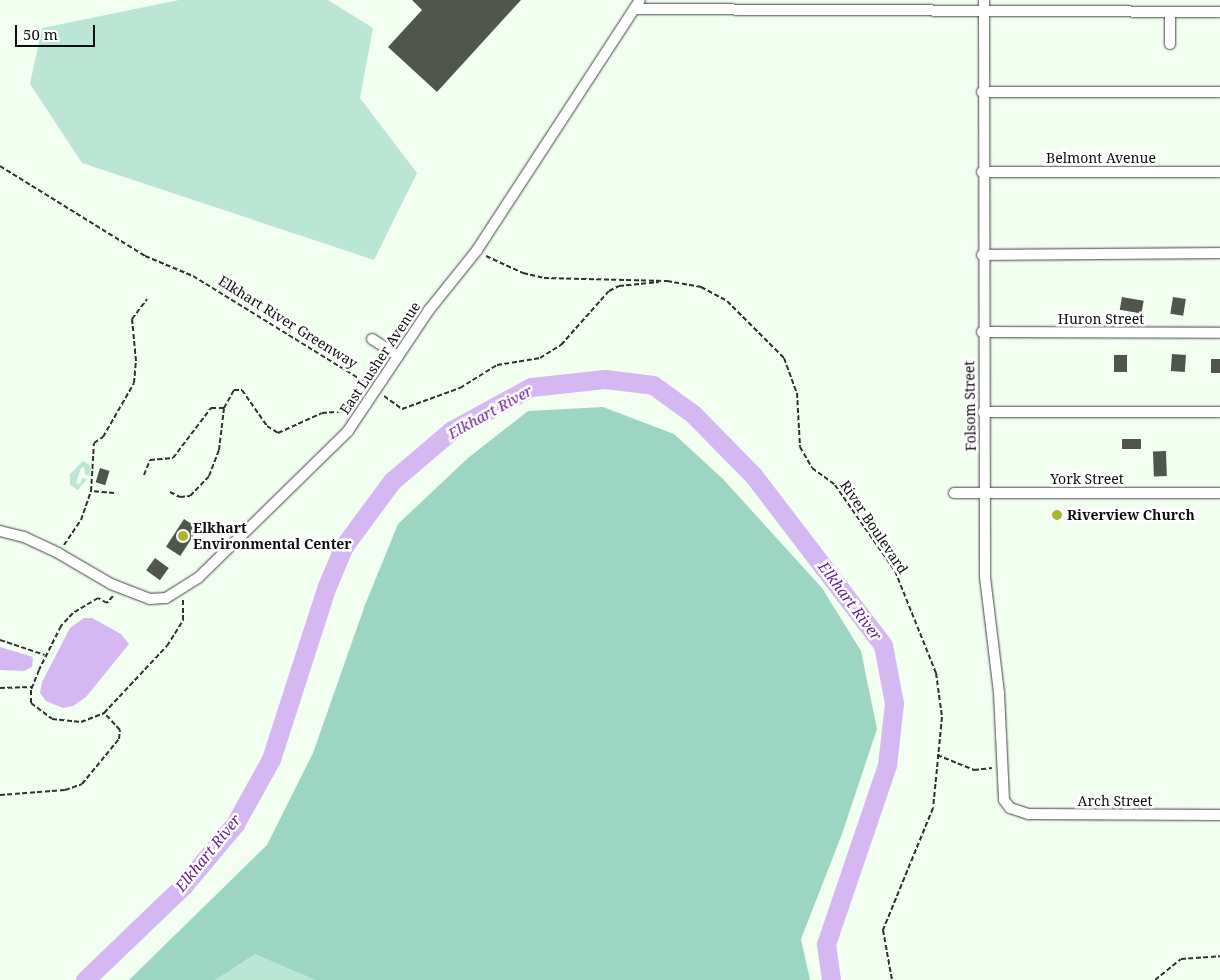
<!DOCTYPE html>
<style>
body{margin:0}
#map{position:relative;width:1220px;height:980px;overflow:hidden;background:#f1fef0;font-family:"Noto Serif",serif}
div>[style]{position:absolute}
.green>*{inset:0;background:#bbe6d5}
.forest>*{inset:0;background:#9cd6c3}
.water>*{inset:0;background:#d5b8f2}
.river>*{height:19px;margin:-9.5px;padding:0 9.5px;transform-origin:9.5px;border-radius:9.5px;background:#d5b8f2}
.building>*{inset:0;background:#50564b;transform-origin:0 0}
.path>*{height:2px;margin-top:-1px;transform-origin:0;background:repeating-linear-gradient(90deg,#303030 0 5px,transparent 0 7.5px)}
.roads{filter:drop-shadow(0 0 1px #414141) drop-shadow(0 0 1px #414141)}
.minor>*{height:10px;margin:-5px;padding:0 5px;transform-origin:5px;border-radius:5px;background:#fff}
.dots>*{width:14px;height:14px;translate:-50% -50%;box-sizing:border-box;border:2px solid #fff;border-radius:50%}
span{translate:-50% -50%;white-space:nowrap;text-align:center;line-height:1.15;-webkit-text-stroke:5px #fff;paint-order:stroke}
.street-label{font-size:14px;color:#0e0e0e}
.poi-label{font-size:14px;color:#0e0e0e;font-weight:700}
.left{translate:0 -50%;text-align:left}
.water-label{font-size:15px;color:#632097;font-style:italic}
.scale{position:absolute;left:15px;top:25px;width:80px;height:22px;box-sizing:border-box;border:2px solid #0e0e0e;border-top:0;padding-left:6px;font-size:15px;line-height:18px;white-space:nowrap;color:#0e0e0e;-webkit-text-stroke:4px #fff;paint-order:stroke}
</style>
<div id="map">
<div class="green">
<div style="clip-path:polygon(179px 0,328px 0,373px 28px,360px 98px,417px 173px,374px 260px,82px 163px,30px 84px,42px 28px)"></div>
<div style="clip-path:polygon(83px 461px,90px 465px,91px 470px,89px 476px,85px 474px,84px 467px,81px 468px,76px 483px,80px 484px,82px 478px,87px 479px,78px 490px,70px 485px,70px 474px)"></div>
<div style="clip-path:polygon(255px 954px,327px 980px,209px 980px)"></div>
</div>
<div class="forest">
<div style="clip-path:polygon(603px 407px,674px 434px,723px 479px,822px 588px,861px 651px,877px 729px,842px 834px,801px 939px,810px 980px,316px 980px,255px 954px,215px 980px,129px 980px,267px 845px,313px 753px,365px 605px,398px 524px,468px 458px,528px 411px)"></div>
</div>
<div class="water">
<div style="clip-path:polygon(84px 618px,92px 618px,121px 634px,129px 644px,86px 697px,73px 706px,63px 708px,46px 701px,40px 693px,42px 682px,70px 628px)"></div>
<div style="clip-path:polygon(0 647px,33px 657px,32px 667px,24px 671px,0 670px)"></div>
</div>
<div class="river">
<div style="left:85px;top:980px;width:137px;rotate:-43.8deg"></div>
<div style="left:184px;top:885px;width:80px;rotate:-50.1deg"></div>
<div style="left:235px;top:824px;width:74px;rotate:-61deg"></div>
<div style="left:271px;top:759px;width:182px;rotate:-72.1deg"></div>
<div style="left:327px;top:586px;width:43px;rotate:-67deg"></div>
<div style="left:344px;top:546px;width:81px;rotate:-53.6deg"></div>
<div style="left:392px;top:481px;width:79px;rotate:-40.4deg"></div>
<div style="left:452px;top:430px;width:90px;rotate:-28.6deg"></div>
<div style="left:531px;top:387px;width:74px;rotate:-6.2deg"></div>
<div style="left:605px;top:379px;width:48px;rotate:7.1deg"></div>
<div style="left:653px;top:385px;width:49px;rotate:35.9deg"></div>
<div style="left:693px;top:414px;width:86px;rotate:45.5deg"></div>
<div style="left:753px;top:475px;width:214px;rotate:52.6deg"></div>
<div style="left:883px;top:645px;width:59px;rotate:79.3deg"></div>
<div style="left:894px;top:703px;width:62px;rotate:96.4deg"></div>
<div style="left:887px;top:765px;width:189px;rotate:108.8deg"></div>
<div style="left:826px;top:944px;width:36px;rotate:82deg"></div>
</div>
<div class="building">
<div style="clip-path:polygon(412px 0,521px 0,437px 92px,388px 47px,422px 10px)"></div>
<div style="left:1122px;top:297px;width:22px;height:13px;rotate:10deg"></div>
<div style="left:1173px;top:297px;width:13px;height:17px;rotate:9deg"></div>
<div style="left:1172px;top:354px;width:14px;height:17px;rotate:4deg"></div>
<div style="left:1114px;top:355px;width:13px;height:17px"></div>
<div style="left:1211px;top:359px;width:9px;height:14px"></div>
<div style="left:1122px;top:439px;width:19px;height:10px"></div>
<div style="left:1166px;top:451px;width:25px;height:13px;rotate:88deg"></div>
<div style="left:100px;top:468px;width:10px;height:15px;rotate:17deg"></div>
<div style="left:184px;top:519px;width:17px;height:33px;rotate:33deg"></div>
<div style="left:155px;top:558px;width:17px;height:15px;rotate:36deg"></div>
</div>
<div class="path">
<div style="left:0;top:166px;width:171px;rotate:31.8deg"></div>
<div style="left:145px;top:256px;width:52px;rotate:22.6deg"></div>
<div style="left:193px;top:276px;width:206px;rotate:31.7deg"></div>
<div style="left:486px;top:256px;width:41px;rotate:24.7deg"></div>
<div style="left:523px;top:273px;width:22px;rotate:13deg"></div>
<div style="left:544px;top:278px;width:123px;rotate:1.4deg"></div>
<div style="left:667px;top:281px;width:35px;rotate:10deg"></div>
<div style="left:701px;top:287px;width:30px;rotate:28deg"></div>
<div style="left:727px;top:301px;width:81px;rotate:45deg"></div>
<div style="left:784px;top:358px;width:37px;rotate:70deg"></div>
<div style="left:797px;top:393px;width:54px;rotate:86.8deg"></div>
<div style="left:800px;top:447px;width:24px;rotate:60deg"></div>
<div style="left:812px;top:468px;width:29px;rotate:36deg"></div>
<div style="left:835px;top:485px;width:105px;rotate:55.1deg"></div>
<div style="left:895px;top:571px;width:110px;rotate:68.1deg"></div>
<div style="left:936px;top:673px;width:44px;rotate:82.2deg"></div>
<div style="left:942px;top:717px;width:91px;rotate:95.6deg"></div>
<div style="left:933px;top:808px;width:132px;rotate:112.3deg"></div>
<div style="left:883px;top:930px;width:51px;rotate:79.8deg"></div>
<div style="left:384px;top:396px;width:22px;rotate:36deg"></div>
<div style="left:402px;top:409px;width:62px;rotate:-19.9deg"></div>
<div style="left:460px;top:388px;width:44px;rotate:-31.9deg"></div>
<div style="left:497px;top:365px;width:44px;rotate:-9.2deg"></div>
<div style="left:540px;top:358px;width:25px;rotate:-32deg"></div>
<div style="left:561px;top:345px;width:72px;rotate:-48.4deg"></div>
<div style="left:609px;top:291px;width:11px;rotate:-27deg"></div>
<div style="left:619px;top:286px;width:40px;rotate:-5.7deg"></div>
<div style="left:144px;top:475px;width:16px;rotate:-68deg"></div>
<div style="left:150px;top:460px;width:23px;rotate:-5deg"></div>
<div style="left:173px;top:458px;width:63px;rotate:-52.8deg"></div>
<div style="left:211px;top:408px;width:13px"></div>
<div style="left:170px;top:492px;width:11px;rotate:27deg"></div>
<div style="left:180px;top:497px;width:10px;rotate:-6deg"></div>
<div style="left:190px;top:496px;width:28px;rotate:-46deg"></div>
<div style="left:209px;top:476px;width:28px;rotate:-69deg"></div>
<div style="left:219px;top:450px;width:42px;rotate:-83.2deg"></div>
<div style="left:224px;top:408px;width:21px;rotate:-61deg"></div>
<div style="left:234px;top:390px;width:8px"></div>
<div style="left:242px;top:390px;width:44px;rotate:55.2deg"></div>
<div style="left:267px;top:426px;width:13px;rotate:32deg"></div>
<div style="left:278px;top:433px;width:48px;rotate:-24.4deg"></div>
<div style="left:322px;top:413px;width:27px;rotate:-4deg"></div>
<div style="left:114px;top:493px;width:23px;rotate:-175deg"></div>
<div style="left:91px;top:491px;width:48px;rotate:-86.4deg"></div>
<div style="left:94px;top:443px;width:11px;rotate:-34deg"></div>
<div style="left:103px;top:437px;width:62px;rotate:-60.1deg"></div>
<div style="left:134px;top:383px;width:22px;rotate:-85deg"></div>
<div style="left:136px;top:361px;width:42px;rotate:-95.4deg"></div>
<div style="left:132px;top:319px;width:25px;rotate:-53deg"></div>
<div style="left:64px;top:545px;width:30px;rotate:-56deg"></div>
<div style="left:81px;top:520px;width:31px;rotate:-71deg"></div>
<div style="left:113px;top:596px;width:9px;rotate:131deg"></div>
<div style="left:107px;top:603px;width:10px;rotate:-151deg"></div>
<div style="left:98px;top:598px;width:29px;rotate:149deg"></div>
<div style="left:73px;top:613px;width:18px;rotate:133deg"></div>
<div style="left:61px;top:626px;width:49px;rotate:116.6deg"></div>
<div style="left:39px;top:670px;width:22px;rotate:112deg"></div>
<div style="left:31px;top:690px;width:13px;rotate:90deg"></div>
<div style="left:31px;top:703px;width:26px;rotate:37deg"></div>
<div style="left:52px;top:719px;width:29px;rotate:6deg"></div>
<div style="left:81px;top:722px;width:25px;rotate:-21deg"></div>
<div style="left:104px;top:713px;width:92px;rotate:-46.8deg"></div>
<div style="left:167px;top:646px;width:31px;rotate:-58deg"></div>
<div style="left:183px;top:620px;width:22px;rotate:-90deg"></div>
<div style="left:0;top:640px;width:47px;rotate:18.4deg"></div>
<div style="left:0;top:688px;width:32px;rotate:-2deg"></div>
<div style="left:937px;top:755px;width:40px;rotate:22deg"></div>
<div style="left:974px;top:770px;width:18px;rotate:-6deg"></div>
<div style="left:0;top:795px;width:65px;rotate:-4.4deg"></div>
<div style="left:65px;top:790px;width:18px;rotate:-19deg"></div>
<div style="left:82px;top:784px;width:58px;rotate:-50.6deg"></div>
<div style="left:119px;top:739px;width:9px;rotate:-84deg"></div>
<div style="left:120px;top:730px;width:23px;rotate:-133deg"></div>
<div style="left:1155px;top:980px;width:33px;rotate:-39deg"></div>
<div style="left:1181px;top:959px;width:39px;rotate:-4deg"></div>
</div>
<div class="roads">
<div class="minor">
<div style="left:984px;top:0;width:577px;rotate:89.9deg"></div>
<div style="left:985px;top:577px;width:117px;rotate:83.1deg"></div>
<div style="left:999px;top:693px;width:107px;rotate:87.3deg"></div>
<div style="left:1004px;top:800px;width:10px;rotate:53deg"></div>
<div style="left:1010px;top:808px;width:20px;rotate:18deg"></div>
<div style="left:1029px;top:814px;width:191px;rotate:0.3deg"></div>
<div style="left:634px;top:9px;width:586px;rotate:0.29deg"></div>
<div style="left:1170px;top:44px;width:32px;rotate:-90deg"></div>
<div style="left:982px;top:92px;width:238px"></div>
<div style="left:982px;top:172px;width:238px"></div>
<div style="left:982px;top:255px;width:238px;rotate:-0.5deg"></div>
<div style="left:982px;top:332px;width:238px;rotate:0.2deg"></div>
<div style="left:372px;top:339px;width:31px;rotate:33deg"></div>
<div style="left:983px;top:412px;width:237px"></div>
<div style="left:954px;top:493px;width:266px"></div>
<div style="left:0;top:531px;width:25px;rotate:14deg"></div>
<div style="left:24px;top:537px;width:38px;rotate:25deg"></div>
<div style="left:58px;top:553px;width:61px;rotate:30.3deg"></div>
<div style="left:111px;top:584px;width:42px;rotate:21deg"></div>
<div style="left:150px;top:599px;width:16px;rotate:-4deg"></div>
<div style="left:166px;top:598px;width:38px;rotate:-32deg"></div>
<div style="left:198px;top:578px;width:210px;rotate:-44.4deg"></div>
<div style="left:348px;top:431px;width:146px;rotate:-56.2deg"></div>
<div style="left:429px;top:310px;width:77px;rotate:-51.3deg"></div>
<div style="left:477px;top:250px;width:298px;rotate:-56.9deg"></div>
</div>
</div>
<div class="dots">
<div style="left:1057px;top:515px;background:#a9b430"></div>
<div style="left:183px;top:536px;background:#a9b430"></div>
</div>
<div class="street-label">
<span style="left:1101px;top:158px">Belmont Avenue</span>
<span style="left:1101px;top:319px">Huron Street</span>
<span style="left:288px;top:322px;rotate:32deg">Elkhart River Greenway</span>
<span style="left:380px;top:358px;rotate:-56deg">East Lusher Avenue</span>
<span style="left:970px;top:406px;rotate:-91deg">Folsom Street</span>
<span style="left:1087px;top:479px">York Street</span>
<span style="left:874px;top:527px;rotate:56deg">River Boulevard</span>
<span style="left:1115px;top:801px">Arch Street</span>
</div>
<div class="poi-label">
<span class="left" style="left:1067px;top:515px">Riverview Church</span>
<span class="left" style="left:193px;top:536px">Elkhart<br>Environmental Center</span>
</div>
<div class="water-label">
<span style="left:490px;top:412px;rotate:-29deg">Elkhart River</span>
<span style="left:850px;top:601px;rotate:53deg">Elkhart River</span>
<span style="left:208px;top:853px;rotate:-51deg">Elkhart River</span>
</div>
<div class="scale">50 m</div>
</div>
